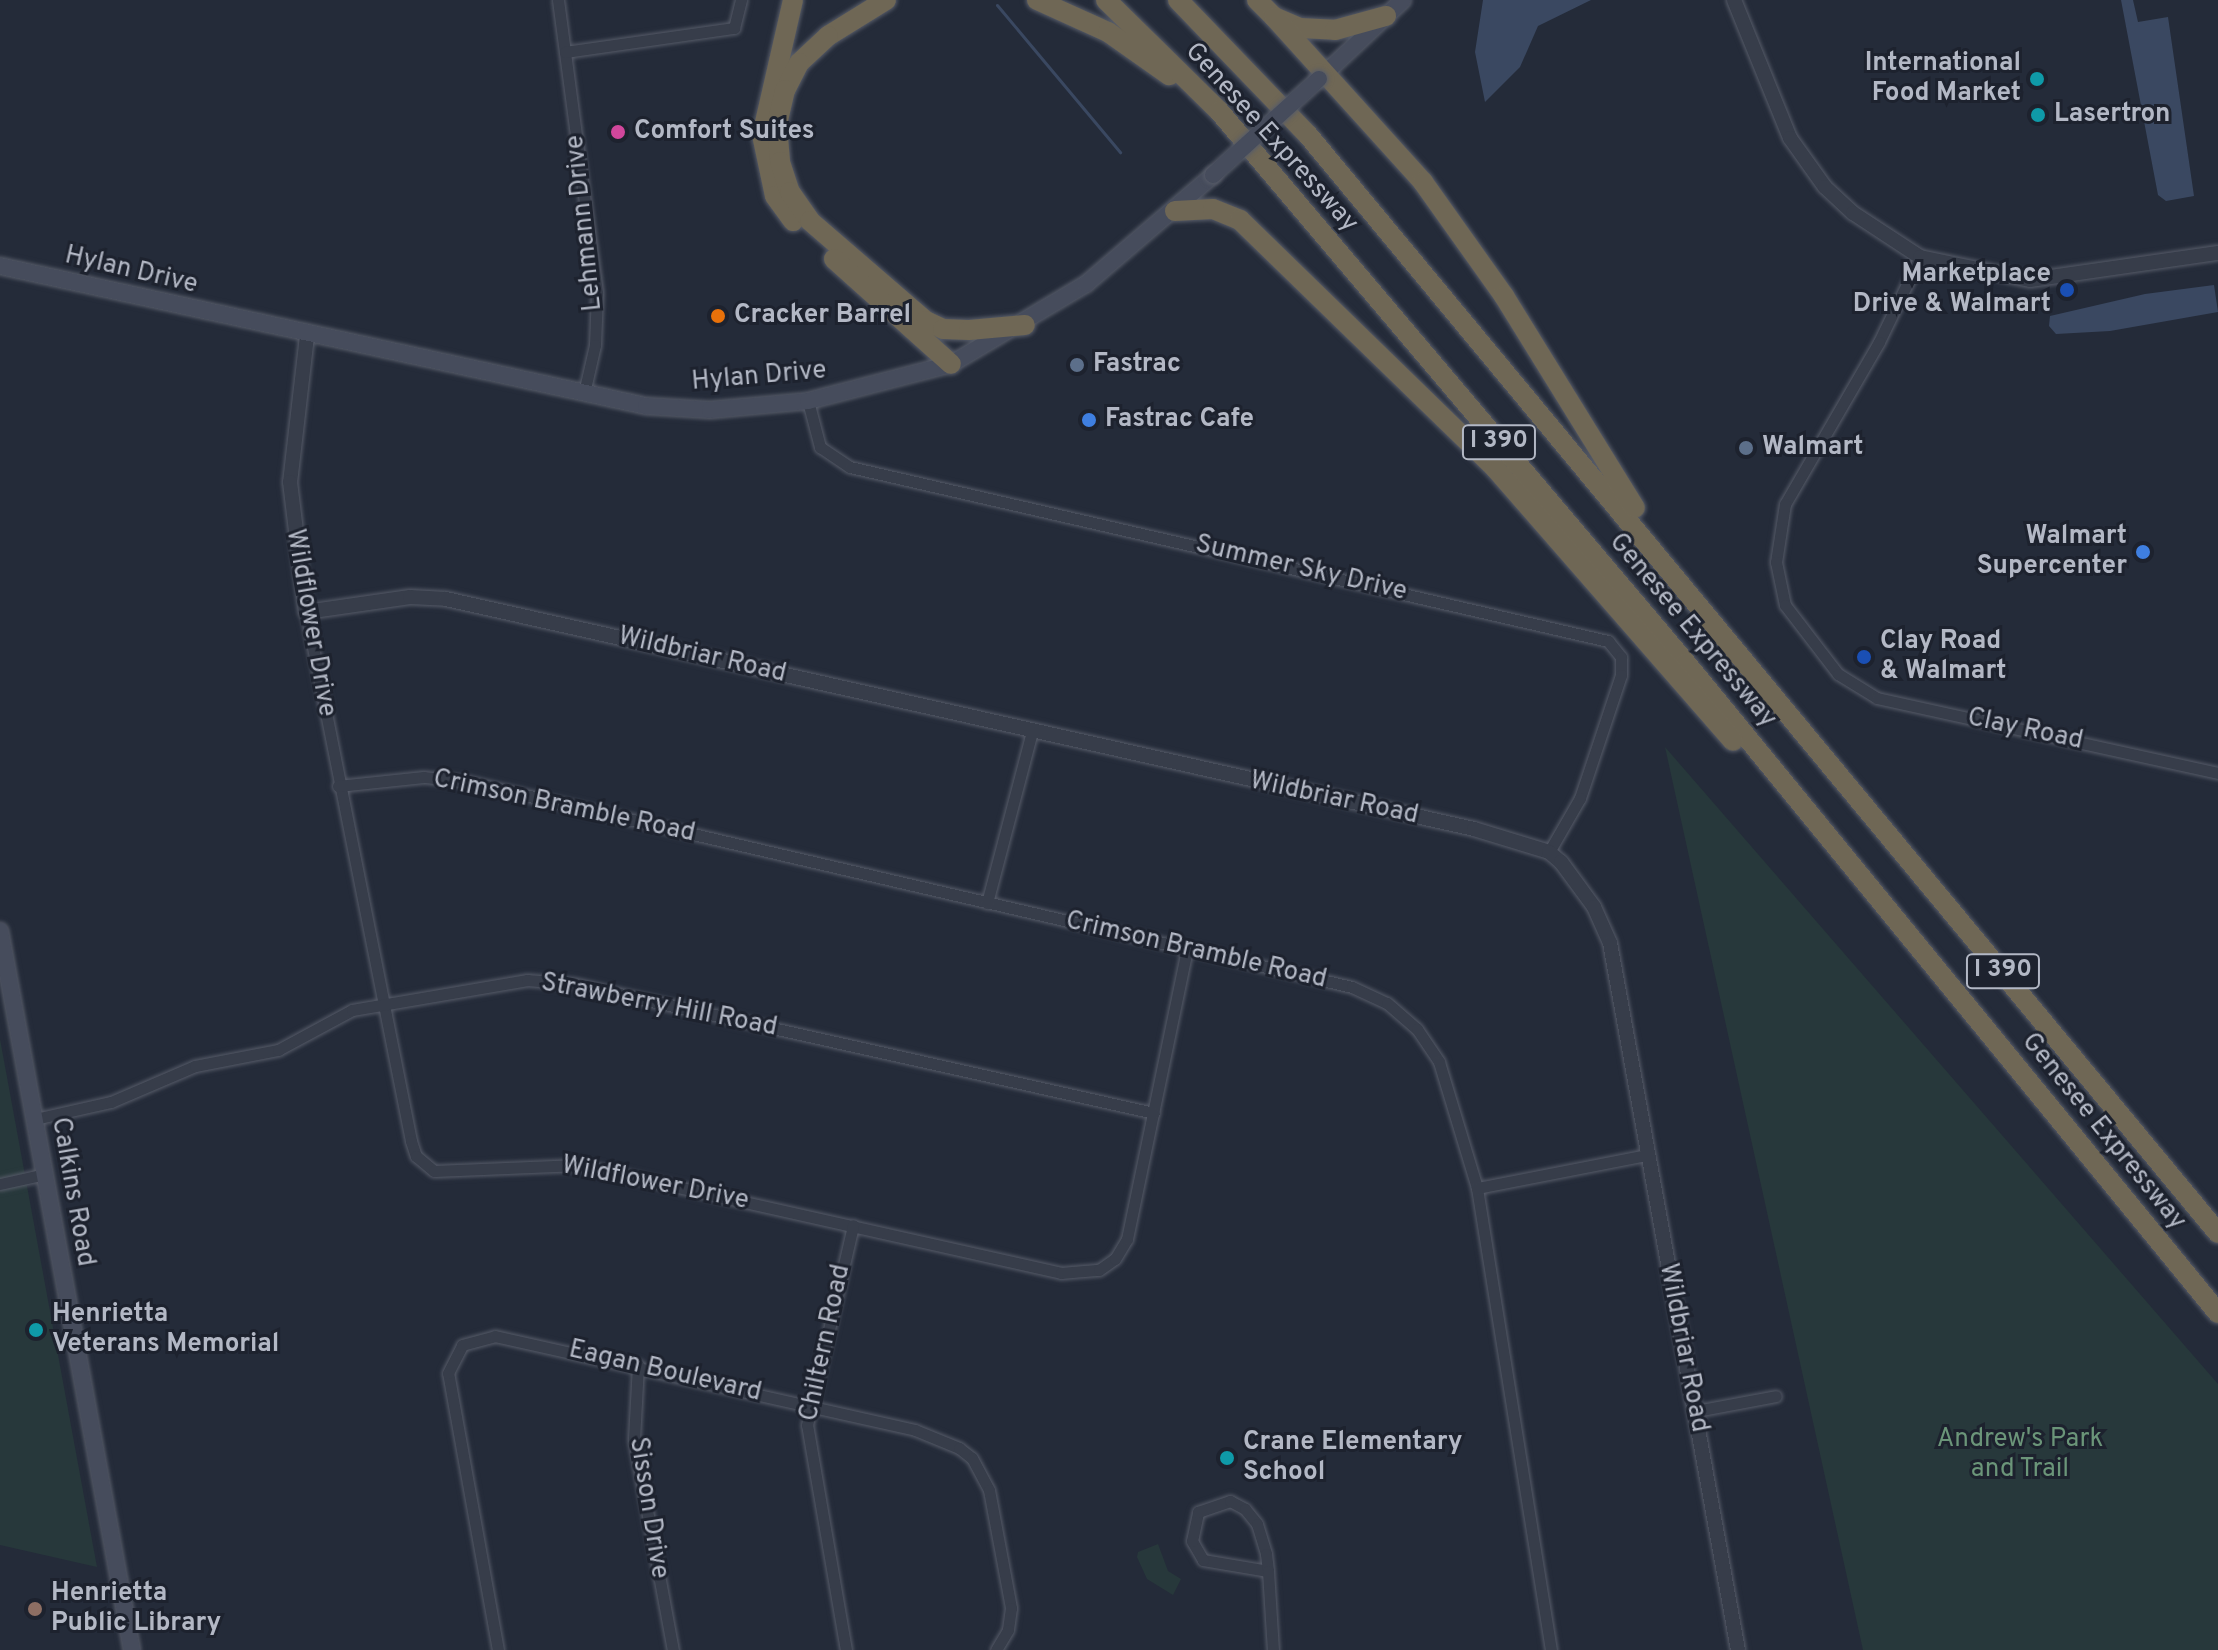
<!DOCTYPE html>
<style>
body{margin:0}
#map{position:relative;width:2218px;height:1650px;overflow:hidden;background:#242b39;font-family:Overpass,sans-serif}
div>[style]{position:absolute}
.green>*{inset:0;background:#27383b}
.water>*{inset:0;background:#3a4861}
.stream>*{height:3px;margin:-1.5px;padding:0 1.5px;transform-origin:1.5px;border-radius:1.5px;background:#3a4861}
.roads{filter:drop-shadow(0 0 2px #565b68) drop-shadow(0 0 2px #565b68)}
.minor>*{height:11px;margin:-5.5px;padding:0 5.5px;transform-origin:5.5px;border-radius:5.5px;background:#373d4a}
.tertiary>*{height:14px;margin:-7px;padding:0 7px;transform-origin:7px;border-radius:7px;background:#373d4a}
.secondary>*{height:16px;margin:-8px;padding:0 8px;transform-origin:8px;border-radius:8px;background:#464c5c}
.motorway>*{height:20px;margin:-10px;padding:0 10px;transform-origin:10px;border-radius:10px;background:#6f6755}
.bridges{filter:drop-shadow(0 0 2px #565b68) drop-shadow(0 0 2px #565b68)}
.secondary-bridge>*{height:16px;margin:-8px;padding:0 8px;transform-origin:8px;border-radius:8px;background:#464c5c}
.dots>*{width:22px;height:22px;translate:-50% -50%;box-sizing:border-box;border:4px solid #1d222e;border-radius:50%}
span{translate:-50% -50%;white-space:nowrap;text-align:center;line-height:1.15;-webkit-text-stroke:6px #1d222e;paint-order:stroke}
.shield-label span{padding:2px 6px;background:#1d222e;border:2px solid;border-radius:6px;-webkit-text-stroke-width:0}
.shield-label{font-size:24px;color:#b3b8c5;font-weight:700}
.poi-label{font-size:26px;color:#b3b8c5;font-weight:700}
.right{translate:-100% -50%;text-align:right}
.left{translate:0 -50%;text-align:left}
.street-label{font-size:26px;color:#b3b8c5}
.park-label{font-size:26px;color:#6b9579}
</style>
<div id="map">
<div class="green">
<div style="clip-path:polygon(1665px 747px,2218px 1384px,2218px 1650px,1863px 1650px)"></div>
<div style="clip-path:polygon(0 1039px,97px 1567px,0 1545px)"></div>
<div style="clip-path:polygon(1158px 1544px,1168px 1571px,1181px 1579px,1173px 1595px,1147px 1579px,1137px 1557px,1138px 1552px)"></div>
</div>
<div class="water">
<div style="clip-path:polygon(1483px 0,1591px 0,1538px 26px,1520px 67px,1485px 102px,1475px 52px)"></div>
<div style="clip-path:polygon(2121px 0,2133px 0,2138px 22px,2168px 17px,2194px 196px,2166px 201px,2158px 195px)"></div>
<div style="clip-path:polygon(2214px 285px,2218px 312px,2110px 331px,2056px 334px,2049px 326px,2050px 316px,2145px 294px)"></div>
</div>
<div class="stream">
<div style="left:997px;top:5px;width:192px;rotate:50.1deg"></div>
</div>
<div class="roads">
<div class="minor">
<div style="left:558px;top:0;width:296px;rotate:82.4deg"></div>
<div style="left:597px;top:293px;width:52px;rotate:92.2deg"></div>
<div style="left:595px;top:345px;width:49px;rotate:102.9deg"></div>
<div style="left:565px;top:52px;width:171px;rotate:-8.1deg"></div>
<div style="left:734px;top:28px;width:29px;rotate:-76deg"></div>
<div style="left:1920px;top:257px;width:94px;rotate:115.8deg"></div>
<div style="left:1879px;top:342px;width:187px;rotate:120.1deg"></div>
<div style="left:1785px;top:504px;width:59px;rotate:98.8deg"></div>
<div style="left:1776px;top:562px;width:44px;rotate:78.2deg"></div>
<div style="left:1785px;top:605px;width:87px;rotate:52.5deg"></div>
<div style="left:1838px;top:674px;width:46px;rotate:31.6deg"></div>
<div style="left:1877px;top:698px;width:349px;rotate:12.4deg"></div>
<div style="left:808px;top:401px;width:48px;rotate:75.4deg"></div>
<div style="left:820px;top:447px;width:36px;rotate:34deg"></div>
<div style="left:850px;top:467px;width:778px;rotate:12.93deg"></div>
<div style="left:1608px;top:641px;width:21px;rotate:51deg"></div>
<div style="left:1621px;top:657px;width:18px;rotate:90deg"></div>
<div style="left:1621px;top:675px;width:130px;rotate:108.4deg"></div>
<div style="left:1580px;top:798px;width:62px;rotate:119.9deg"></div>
<div style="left:306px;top:612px;width:539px;rotate:78.77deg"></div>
<div style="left:411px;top:1141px;width:16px;rotate:72deg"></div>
<div style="left:416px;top:1156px;width:23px;rotate:40deg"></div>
<div style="left:434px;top:1171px;width:145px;rotate:-2.4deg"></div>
<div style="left:579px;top:1165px;width:494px;rotate:12.6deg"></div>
<div style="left:1061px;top:1273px;width:38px;rotate:-5deg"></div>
<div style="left:1099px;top:1270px;width:19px;rotate:-35deg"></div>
<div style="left:1115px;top:1259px;width:23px;rotate:-59deg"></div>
<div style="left:1127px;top:1239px;width:297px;rotate:-78.3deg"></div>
<div style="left:338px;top:786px;width:86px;rotate:-6deg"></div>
<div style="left:424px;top:777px;width:45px;rotate:6.3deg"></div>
<div style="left:469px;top:782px;width:906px;rotate:13.07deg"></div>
<div style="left:1352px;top:987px;width:38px;rotate:25deg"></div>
<div style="left:1387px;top:1003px;width:40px;rotate:41deg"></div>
<div style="left:1417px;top:1029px;width:40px;rotate:56deg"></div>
<div style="left:1439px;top:1062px;width:132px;rotate:73.2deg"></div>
<div style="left:1477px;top:1188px;width:468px;rotate:80.9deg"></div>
<div style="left:987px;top:903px;width:178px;rotate:-75.3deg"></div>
<div style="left:35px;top:1119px;width:78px;rotate:-12.6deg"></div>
<div style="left:111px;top:1102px;width:91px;rotate:-23.2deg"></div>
<div style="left:195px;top:1066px;width:85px;rotate:-10.9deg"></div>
<div style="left:278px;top:1050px;width:84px;rotate:-28.4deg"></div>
<div style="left:352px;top:1010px;width:178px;rotate:-9.7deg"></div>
<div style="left:527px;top:980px;width:48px;rotate:4.8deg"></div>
<div style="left:575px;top:984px;width:593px;rotate:12.56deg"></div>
<div style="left:0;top:1184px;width:46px;rotate:-12.5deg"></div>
<div style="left:1477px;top:1188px;width:173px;rotate:-11deg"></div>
<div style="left:638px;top:1365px;width:75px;rotate:93.1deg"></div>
<div style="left:634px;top:1440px;width:214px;rotate:79.5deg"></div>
<div style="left:1696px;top:1411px;width:81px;rotate:-10.6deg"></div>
<div style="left:1268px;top:1571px;width:66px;rotate:-170.4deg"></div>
<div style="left:1203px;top:1560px;width:22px;rotate:-120deg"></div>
<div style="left:1192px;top:1541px;width:30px;rotate:-78deg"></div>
<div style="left:1198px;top:1512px;width:34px;rotate:-19deg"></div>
<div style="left:1230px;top:1501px;width:17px;rotate:28deg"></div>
<div style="left:1245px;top:1509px;width:19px;rotate:51deg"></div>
<div style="left:1257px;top:1524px;width:31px;rotate:73deg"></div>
<div style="left:1266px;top:1554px;width:17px;rotate:83deg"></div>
<div style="left:1268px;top:1571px;width:79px;rotate:86.4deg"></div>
<div style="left:498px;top:1650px;width:281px;rotate:-100.2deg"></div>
<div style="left:448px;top:1373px;width:31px;rotate:-63deg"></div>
<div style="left:462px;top:1345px;width:34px;rotate:-15deg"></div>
<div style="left:495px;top:1336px;width:430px;rotate:12.6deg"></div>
<div style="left:915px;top:1430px;width:48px;rotate:22.2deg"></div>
<div style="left:959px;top:1448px;width:16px;rotate:38deg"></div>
<div style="left:972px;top:1458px;width:36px;rotate:62deg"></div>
<div style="left:989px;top:1490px;width:120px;rotate:79.4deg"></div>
<div style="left:1011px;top:1608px;width:22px;rotate:98deg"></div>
<div style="left:1008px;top:1630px;width:23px;rotate:121deg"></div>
<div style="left:846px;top:1650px;width:228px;rotate:-99.8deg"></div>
<div style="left:807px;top:1425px;width:205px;rotate:-77deg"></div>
</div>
<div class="tertiary">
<div style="left:1734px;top:0;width:149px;rotate:67.9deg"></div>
<div style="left:1790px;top:138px;width:60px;rotate:54.5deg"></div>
<div style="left:1825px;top:187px;width:38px;rotate:43deg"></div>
<div style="left:1853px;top:213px;width:80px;rotate:33.3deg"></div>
<div style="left:1920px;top:257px;width:112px;rotate:11.8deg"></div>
<div style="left:2030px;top:280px;width:190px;rotate:-8.2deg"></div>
<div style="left:307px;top:336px;width:147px;rotate:96.6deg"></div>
<div style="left:290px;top:482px;width:131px;rotate:83deg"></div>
<div style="left:306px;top:612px;width:105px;rotate:-8.2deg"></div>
<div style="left:410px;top:597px;width:36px;rotate:3deg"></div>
<div style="left:446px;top:599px;width:1053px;rotate:12.61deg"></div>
<div style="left:1474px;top:829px;width:78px;rotate:17deg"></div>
<div style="left:1549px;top:852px;width:16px;rotate:40deg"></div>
<div style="left:1561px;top:862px;width:56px;rotate:53.7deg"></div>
<div style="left:1594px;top:907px;width:39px;rotate:66deg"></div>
<div style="left:1610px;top:943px;width:718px;rotate:79.74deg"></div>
</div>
<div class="secondary">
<div style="left:1319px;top:79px;width:115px;rotate:-43.2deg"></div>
<div style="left:0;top:266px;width:661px;rotate:12.23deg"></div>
<div style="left:646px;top:406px;width:64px;rotate:3.6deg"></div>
<div style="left:710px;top:410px;width:98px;rotate:-5.2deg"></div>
<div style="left:808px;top:401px;width:148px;rotate:-14.5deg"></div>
<div style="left:951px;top:364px;width:157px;rotate:-30.7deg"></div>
<div style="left:1086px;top:284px;width:167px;rotate:-40.6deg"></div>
<div style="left:0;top:931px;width:731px;rotate:79.6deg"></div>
</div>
<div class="motorway">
<div style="left:793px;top:0;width:139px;rotate:102.9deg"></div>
<div style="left:762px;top:135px;width:62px;rotate:78deg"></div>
<div style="left:775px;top:196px;width:31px;rotate:54deg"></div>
<div style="left:886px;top:0;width:68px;rotate:148.2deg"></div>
<div style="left:828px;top:36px;width:40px;rotate:137deg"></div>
<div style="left:799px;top:63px;width:30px;rotate:117deg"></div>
<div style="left:785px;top:90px;width:37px;rotate:103deg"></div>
<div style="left:777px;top:126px;width:36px;rotate:85deg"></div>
<div style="left:780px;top:162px;width:32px;rotate:72deg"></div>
<div style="left:790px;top:192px;width:35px;rotate:55deg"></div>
<div style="left:810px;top:221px;width:153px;rotate:40.8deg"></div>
<div style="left:926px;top:321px;width:19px;rotate:25deg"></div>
<div style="left:943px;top:329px;width:26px;rotate:2deg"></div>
<div style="left:969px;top:330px;width:56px;rotate:-5.1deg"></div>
<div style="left:1037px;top:0;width:78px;rotate:24.3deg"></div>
<div style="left:1108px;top:32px;width:75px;rotate:35.2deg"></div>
<div style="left:1106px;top:0;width:158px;rotate:44.5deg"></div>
<div style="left:1219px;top:111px;width:723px;rotate:49.77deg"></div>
<div style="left:1686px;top:663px;width:840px;rotate:50.7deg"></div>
<div style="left:1178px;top:0;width:187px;rotate:46.1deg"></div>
<div style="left:1308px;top:135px;width:1426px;rotate:50.35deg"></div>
<div style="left:1257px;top:0;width:24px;rotate:45deg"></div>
<div style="left:1274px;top:17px;width:28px;rotate:23deg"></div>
<div style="left:1300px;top:28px;width:35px;rotate:3deg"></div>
<div style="left:1335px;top:30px;width:53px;rotate:-15.4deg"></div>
<div style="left:1274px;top:17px;width:222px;rotate:47.9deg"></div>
<div style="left:1423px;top:182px;width:140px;rotate:54.6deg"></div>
<div style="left:1504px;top:296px;width:249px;rotate:58.3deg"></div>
<div style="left:1175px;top:211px;width:38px;rotate:-3deg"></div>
<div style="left:1213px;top:209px;width:29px;rotate:22deg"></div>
<div style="left:1240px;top:220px;width:356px;rotate:44.2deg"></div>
<div style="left:1495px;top:468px;width:362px;rotate:48.9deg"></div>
<div style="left:834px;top:259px;width:157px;rotate:41.9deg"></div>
</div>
</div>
<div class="bridges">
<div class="secondary-bridge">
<div style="left:1213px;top:175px;width:143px;rotate:-42.2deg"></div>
</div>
</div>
<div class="dots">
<div style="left:2037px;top:79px;background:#0f9aa8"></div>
<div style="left:2038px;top:115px;background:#0f9aa8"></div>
<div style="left:618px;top:132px;background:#d1479c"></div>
<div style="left:2067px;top:290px;background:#1a4fb4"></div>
<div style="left:718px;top:316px;background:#e8710a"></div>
<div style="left:1077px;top:365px;background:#5c6f8a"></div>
<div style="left:1089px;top:420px;background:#3f7fe0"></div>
<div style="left:1746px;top:448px;background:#5c6f8a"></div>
<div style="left:2143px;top:552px;background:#3f7fe0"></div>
<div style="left:1864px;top:657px;background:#1a4fb4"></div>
<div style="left:36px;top:1330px;background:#0f9aa8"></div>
<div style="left:1227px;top:1458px;background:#0f9aa8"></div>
<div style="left:35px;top:1609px;background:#8d6e63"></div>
</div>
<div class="shield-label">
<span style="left:1499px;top:442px">I 390</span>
<span style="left:2003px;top:971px">I 390</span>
</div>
<div class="poi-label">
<span class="right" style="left:2021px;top:79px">International<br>Food Market</span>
<span class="left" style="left:2054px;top:115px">Lasertron</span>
<span class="left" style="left:634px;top:132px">Comfort Suites</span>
<span class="right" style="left:2051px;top:290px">Marketplace<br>Drive &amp; Walmart</span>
<span class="left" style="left:734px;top:316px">Cracker Barrel</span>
<span class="left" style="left:1093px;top:365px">Fastrac</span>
<span class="left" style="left:1105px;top:420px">Fastrac Cafe</span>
<span class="left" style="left:1762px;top:448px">Walmart</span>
<span class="right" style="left:2127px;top:552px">Walmart<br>Supercenter</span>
<span class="left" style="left:1880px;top:657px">Clay Road<br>&amp; Walmart</span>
<span class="left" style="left:52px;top:1330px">Henrietta<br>Veterans Memorial</span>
<span class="left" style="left:1243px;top:1458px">Crane Elementary<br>School</span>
<span class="left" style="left:51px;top:1609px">Henrietta<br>Public Library</span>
</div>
<div class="street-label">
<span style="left:1271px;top:138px;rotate:48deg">Genesee Expressway</span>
<span style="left:585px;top:223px;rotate:-96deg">Lehmann Drive</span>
<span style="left:131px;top:271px;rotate:13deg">Hylan Drive</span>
<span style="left:759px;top:377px;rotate:-5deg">Hylan Drive</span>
<span style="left:1301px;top:569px;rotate:13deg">Summer Sky Drive</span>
<span style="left:310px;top:623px;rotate:80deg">Wildflower Drive</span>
<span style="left:1692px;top:631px;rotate:50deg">Genesee Expressway</span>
<span style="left:702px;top:656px;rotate:13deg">Wildbriar Road</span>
<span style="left:2025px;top:730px;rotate:12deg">Clay Road</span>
<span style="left:1334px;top:799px;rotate:12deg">Wildbriar Road</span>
<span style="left:564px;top:807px;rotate:12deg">Crimson Bramble Road</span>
<span style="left:1196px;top:951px;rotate:13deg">Crimson Bramble Road</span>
<span style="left:659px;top:1006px;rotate:11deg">Strawberry Hill Road</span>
<span style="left:2103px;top:1132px;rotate:51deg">Genesee Expressway</span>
<span style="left:655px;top:1184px;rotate:11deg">Wildflower Drive</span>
<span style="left:72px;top:1192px;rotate:80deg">Calkins Road</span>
<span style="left:826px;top:1343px;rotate:-78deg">Chiltern Road</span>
<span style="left:1683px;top:1348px;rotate:79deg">Wildbriar Road</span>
<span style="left:665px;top:1372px;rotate:13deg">Eagan Boulevard</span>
<span style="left:648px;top:1508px;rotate:81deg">Sisson Drive</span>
</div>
<div class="park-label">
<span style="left:2020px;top:1455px">Andrew's Park<br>and Trail</span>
</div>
</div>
